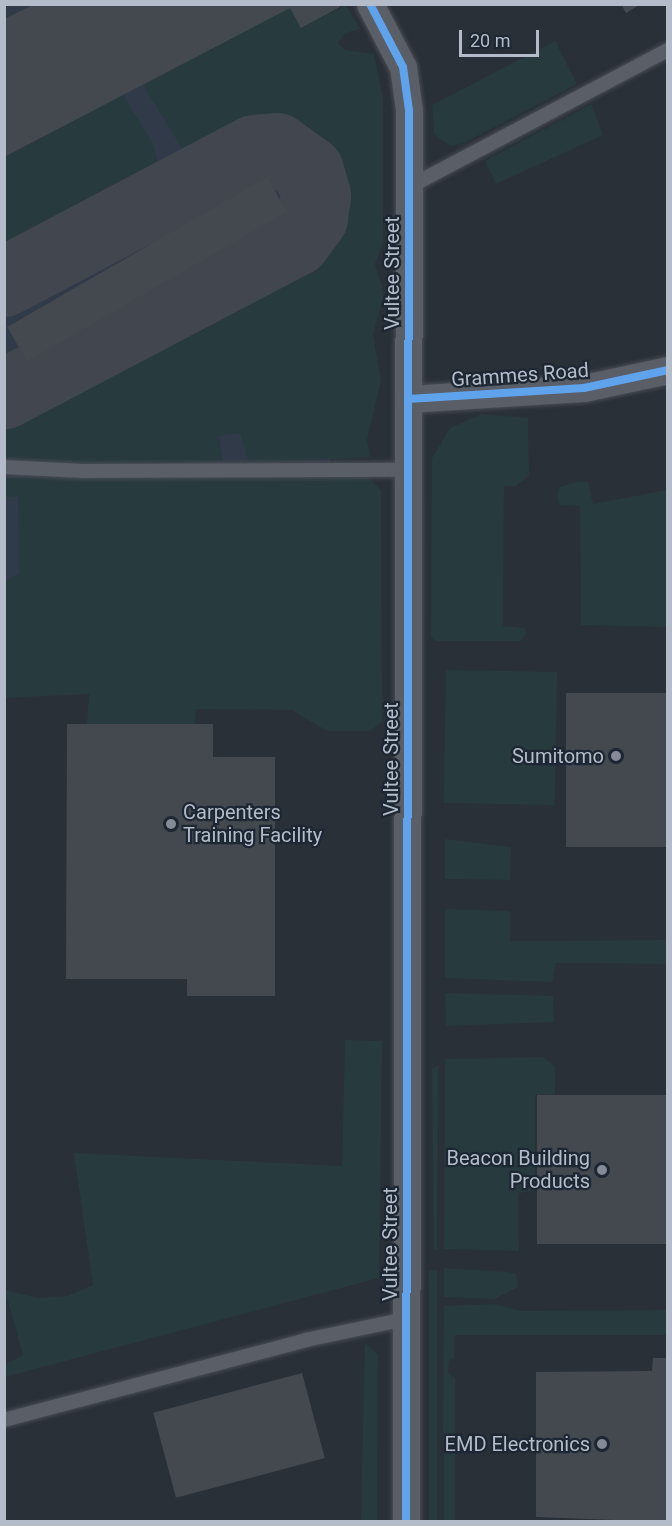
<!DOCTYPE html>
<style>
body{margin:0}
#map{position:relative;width:672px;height:1526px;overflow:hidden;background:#2a3038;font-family:Roboto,sans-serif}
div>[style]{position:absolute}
.airport>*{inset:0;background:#313a48}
.green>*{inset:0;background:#273a3e;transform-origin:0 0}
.taxiway>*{height:70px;margin:-35px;padding:0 35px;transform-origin:35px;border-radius:35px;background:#42464e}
.building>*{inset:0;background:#444950;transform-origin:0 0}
.roads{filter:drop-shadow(0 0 2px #484c53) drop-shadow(0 0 2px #484c53)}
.service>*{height:14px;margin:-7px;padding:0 7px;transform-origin:7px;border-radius:7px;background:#5a5e66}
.minor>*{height:27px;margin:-13.5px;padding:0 13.5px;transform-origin:13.5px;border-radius:13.5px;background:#5a5e66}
.cycleway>*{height:8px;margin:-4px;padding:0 4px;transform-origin:4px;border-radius:4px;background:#60a3ed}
.dots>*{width:16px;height:16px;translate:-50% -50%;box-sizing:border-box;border:3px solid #1d2633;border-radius:50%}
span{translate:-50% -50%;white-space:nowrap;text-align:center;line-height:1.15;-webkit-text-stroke:4.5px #1d2633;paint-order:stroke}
.street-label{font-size:20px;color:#b4bcc9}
.poi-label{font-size:20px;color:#b4bcc9}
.right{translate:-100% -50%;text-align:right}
.left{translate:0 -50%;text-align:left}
.frame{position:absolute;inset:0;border:6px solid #b4bcc9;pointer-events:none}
.scale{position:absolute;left:459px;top:30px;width:80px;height:27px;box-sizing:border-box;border:3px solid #b4bcc9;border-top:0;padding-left:8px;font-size:18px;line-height:21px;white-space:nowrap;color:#b4bcc9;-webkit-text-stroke:4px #1d2633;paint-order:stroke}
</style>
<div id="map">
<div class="airport">
<div style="clip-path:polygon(5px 5px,338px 5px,301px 28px,350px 132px,328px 489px,5px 683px)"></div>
</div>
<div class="green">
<div style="clip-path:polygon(346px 5px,360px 29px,345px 33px,338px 43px,345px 50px,374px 54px,383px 98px,383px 243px,375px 264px,384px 294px,373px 335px,381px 381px,367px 440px,371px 457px,249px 463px,240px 433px,219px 436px,223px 462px,85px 465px,5px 460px,5px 409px,308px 248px,328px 227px,334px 198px,294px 118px,188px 173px,185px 153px,143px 85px,290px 8px,301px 28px)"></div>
<div style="clip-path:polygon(555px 41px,577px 84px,466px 142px,450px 146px,434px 134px,432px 105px)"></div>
<div style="clip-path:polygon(123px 95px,153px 144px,164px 185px,5px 271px,5px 157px)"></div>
<div style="clip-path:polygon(591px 104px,603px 135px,496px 184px,485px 161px)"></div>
<div style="clip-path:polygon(482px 414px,528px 418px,529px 475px,516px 486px,504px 486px,503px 626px,524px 628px,526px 634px,520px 641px,435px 641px,431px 637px,432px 458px,450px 428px)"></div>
<div style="clip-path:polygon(328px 474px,369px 478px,381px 491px,382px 722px,370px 731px,327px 731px,292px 710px,196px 709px,195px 724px,87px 724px,89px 694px,5px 698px,5px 581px,19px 574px,18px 497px,5px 497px,4px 478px)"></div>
<div style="clip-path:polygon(576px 482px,588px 482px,593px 504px,667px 490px,667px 627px,581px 625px,580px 506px,559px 505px,557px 494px,560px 487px)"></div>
<div style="left:446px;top:670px;width:111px;height:133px;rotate:1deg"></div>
<div style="clip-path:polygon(445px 839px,511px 847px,510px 880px,445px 879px)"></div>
<div style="clip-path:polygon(445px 909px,510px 911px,510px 941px,667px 940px,667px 964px,556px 963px,552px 982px,445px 978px)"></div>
<div style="clip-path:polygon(445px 993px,553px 996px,554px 1022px,446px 1026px)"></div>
<div style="clip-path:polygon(345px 1040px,382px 1041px,379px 1278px,5px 1377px,5px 1365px,23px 1355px,5px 1290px,38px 1298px,68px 1296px,93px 1285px,74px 1153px,342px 1166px)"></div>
<div style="clip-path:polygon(543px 1057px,555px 1067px,555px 1094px,535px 1095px,535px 1191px,518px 1193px,519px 1251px,444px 1249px,445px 1059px)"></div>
<div style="clip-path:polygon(438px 1065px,437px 1249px,434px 1249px,432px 1069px)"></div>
<div style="clip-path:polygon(444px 1268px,508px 1272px,516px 1274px,518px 1287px,494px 1299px,444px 1297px)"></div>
<div style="left:437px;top:1270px;width:251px;height:8px;rotate:90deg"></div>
<div style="clip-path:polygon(494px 1304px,521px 1311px,667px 1310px,667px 1335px,455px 1335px,454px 1358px,449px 1361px,448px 1372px,455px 1378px,455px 1441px,443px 1441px,444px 1306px)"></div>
<div style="clip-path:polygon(365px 1343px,378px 1355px,377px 1521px,361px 1521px)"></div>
<div style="left:444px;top:1451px;width:11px;height:70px"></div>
</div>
<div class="taxiway">
<div style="left:4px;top:282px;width:283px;rotate:-27.8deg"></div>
<div style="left:254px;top:150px;width:23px;rotate:-5deg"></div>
<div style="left:277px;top:148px;width:39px;rotate:36deg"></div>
<div style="left:309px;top:171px;width:26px;rotate:74deg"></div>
<div style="left:316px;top:196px;width:22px;rotate:98deg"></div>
<div style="left:313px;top:218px;width:29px;rotate:126deg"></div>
<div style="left:296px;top:241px;width:330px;rotate:152.3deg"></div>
</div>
<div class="building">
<div style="clip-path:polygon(621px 4px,641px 4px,626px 13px)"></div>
<div style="clip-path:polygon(33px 5px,338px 5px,340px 7px,301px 28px,290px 8px,4px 157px,4px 19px)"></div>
<div style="left:267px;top:177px;width:40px;height:300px;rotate:60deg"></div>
<div style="left:668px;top:693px;width:154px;height:102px;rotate:90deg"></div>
<div style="clip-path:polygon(67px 724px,213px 724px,213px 757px,275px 757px,275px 996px,187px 996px,187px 979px,66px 979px)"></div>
<div style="left:668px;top:1095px;width:149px;height:131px;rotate:90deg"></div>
<div style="clip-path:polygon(653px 1358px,668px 1358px,668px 1522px,536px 1517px,536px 1372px,652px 1371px)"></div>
<div style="left:302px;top:1373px;width:88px;height:154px;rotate:75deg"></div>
</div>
<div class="roads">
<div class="service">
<div style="left:409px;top:187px;width:293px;rotate:-27.9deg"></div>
<div style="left:4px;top:467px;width:79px;rotate:2.9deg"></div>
<div style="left:83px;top:471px;width:325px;rotate:-0.2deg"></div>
<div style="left:4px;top:1420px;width:312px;rotate:-14.8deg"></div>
<div style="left:306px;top:1340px;width:102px;rotate:-11.9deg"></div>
</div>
<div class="minor">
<div style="left:370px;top:4px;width:71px;rotate:62.4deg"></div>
<div style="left:403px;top:67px;width:43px;rotate:82.1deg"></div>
<div style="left:409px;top:110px;width:1412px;rotate:90.12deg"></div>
<div style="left:408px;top:399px;width:176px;rotate:-3.6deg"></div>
<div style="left:584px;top:388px;width:86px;rotate:-12.1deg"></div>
</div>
</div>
<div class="cycleway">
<div style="left:370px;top:4px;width:71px;rotate:62.4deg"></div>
<div style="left:403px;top:67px;width:43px;rotate:82.1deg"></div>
<div style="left:409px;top:110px;width:1412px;rotate:90.12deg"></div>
<div style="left:408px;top:399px;width:176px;rotate:-3.6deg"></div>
<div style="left:584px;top:388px;width:86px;rotate:-12.1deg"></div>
</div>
<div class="dots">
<div style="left:616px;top:756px;background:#848b96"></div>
<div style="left:171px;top:824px;background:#848b96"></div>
<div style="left:602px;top:1170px;background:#848b96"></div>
<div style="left:602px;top:1444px;background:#848b96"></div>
</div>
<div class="street-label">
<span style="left:392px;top:273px;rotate:-90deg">Vultee Street</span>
<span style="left:520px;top:375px;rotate:-4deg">Grammes Road</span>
<span style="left:391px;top:759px;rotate:-90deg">Vultee Street</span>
<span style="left:390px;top:1244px;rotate:-90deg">Vultee Street</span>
</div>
<div class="poi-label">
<span class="right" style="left:604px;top:756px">Sumitomo</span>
<span class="left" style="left:183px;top:824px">Carpenters<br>Training Facility</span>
<span class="right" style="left:590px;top:1170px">Beacon Building<br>Products</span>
<span class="right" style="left:590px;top:1444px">EMD Electronics</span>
</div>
<div class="frame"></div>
<div class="scale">20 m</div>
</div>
